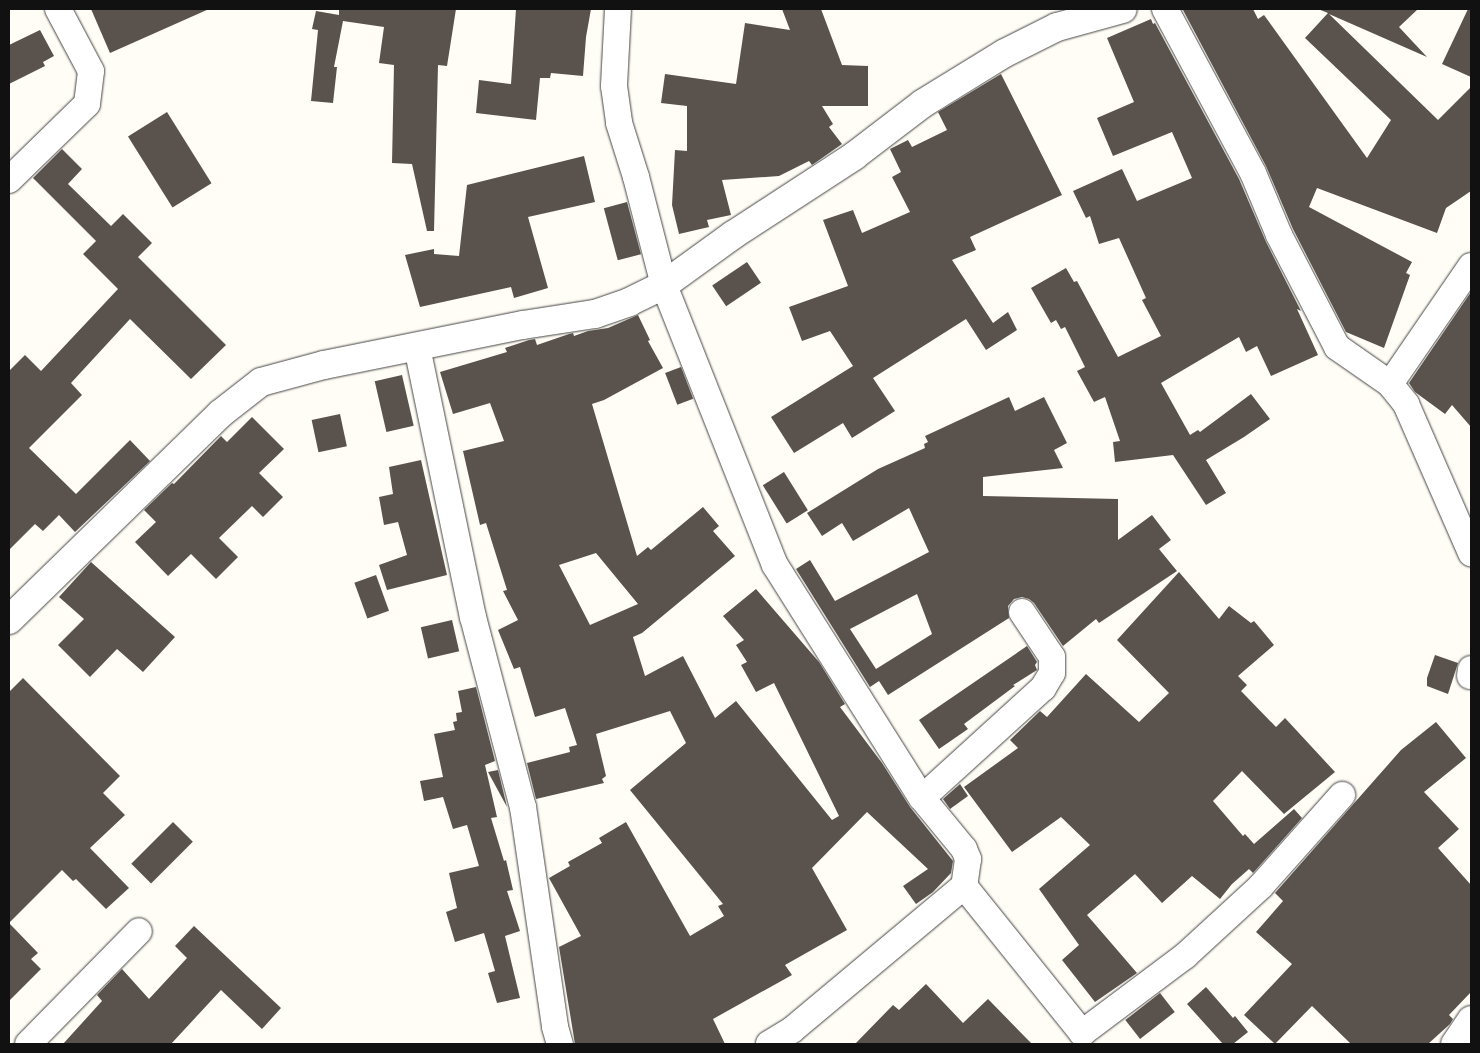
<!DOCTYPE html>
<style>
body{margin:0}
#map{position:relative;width:1480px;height:1053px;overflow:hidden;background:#fffdf5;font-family:"Libre Baskerville",serif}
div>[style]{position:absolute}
.building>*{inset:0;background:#5a524d;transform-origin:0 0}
.roads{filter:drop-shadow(0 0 1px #444) drop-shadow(0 0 1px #444)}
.minor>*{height:26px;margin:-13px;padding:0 13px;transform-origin:13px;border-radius:13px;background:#fff}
.tertiary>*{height:28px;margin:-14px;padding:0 14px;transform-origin:14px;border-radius:14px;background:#fff}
span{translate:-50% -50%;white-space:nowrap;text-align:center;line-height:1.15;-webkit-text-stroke:5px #fff;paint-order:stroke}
.frame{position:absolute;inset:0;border:10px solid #111;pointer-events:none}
</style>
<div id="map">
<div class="building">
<div style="clip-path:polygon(91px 9px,209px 9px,110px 53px)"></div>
<div style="clip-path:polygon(339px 9px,456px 9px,447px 66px,438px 65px,434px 231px,427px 231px,412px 164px,392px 163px,394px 65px,379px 63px,384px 27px,343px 21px,334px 67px,337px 67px,333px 103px,311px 101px,318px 30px,312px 29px,316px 11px,339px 15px)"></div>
<div style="clip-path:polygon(516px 9px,591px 9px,586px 37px,583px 76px,551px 73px,550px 78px,540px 78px,536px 120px,476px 113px,479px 80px,511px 84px)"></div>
<div style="clip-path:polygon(782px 9px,821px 9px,842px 65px,868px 66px,868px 106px,822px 106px,833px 124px,829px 127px,842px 144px,812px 165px,809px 161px,779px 176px,722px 180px,731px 215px,707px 220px,709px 227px,679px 234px,672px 205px,675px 150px,687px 151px,687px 106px,661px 103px,665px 74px,736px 84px,745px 23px,790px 30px)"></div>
<div style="clip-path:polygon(1185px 9px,1253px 9px,1258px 19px,1264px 15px,1367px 158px,1391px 120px,1305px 38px,1328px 13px,1318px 9px,1418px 9px,1399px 27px,1427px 57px,1329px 14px,1438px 120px,1471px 87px,1471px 191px,1446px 208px,1437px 233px,1317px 188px,1309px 207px,1412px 262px,1406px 273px,1410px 275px,1384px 348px,1346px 332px,1293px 229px,1266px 166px,1183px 10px)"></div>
<div style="clip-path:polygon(1468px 9px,1471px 9px,1471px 77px,1442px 64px)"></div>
<div style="clip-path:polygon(1151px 19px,1153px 24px,1155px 23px,1239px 179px,1266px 242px,1301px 311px,1297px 309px,1318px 355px,1271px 376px,1257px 346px,1246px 352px,1239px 337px,1161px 383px,1190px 435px,1198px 430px,1200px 432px,1251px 394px,1270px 419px,1244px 437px,1206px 460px,1226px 493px,1206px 505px,1173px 455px,1115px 462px,1113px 442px,1120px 441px,1105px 397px,1094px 402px,1077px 371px,1085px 367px,1065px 327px,1061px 329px,1056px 320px,1051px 323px,1031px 288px,1066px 268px,1074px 282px,1077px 281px,1118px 357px,1161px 336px,1142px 300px,1146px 298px,1119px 238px,1099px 244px,1090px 216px,1086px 218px,1073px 191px,1122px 169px,1137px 201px,1192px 178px,1172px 132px,1113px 156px,1097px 118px,1134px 102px,1107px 38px)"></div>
<div style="clip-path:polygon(40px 30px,54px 56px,43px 62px,45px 66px,9px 84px,9px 45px)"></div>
<div style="clip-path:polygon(1001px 74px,1062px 195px,970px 237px,976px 250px,952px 260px,993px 323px,1008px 312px,1017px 330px,986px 350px,966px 319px,873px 378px,895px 411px,852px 438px,843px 423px,794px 453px,771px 417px,853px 366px,830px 331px,802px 341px,789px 307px,848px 286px,823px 220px,853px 210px,862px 233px,910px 212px,892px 177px,901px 172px,890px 149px,908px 140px,912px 147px,947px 130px,938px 112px)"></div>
<div style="left:167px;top:112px;width:84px;height:46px;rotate:58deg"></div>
<div style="clip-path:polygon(62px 149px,82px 169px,68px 184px,111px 226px,123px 214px,152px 243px,138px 257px,226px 345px,191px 379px,130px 319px,71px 383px,82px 395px,29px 448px,76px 494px,130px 440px,150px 461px,75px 532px,59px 515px,43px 531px,35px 524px,9px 550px,9px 371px,25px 355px,41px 371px,118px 289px,83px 254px,96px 241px,33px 178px)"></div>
<div style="clip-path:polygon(584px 156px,595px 202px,528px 217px,548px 288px,514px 298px,511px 287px,420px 307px,405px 255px,434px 249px,434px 254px,459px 256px,467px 185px)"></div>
<div style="left:627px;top:202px;width:54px;height:24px;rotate:75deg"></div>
<div style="left:747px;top:262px;width:25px;height:42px;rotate:56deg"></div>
<div style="clip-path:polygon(1471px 292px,1471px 427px,1452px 405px,1445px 414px,1415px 392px,1409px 383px)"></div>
<div style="clip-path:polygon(evenodd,638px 315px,650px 340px,648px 341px,663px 368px,604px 400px,592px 404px,637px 556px,648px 547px,651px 550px,703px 507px,719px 526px,713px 531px,735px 556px,642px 633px,633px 637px,645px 676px,683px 656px,715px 718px,736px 701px,832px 820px,839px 816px,774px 683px,756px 692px,741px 665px,747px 662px,736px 645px,744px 640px,723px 616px,756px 589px,819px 662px,845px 704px,840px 707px,882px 763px,910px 807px,953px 861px,951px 873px,933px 892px,916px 904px,903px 886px,928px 869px,867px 812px,812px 868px,847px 930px,785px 965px,792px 975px,713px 1019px,725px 1044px,575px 1044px,559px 947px,581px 936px,549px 878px,570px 866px,568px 862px,602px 843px,599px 838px,626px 822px,690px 936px,724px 916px,718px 906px,723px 904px,630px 790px,686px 743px,670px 711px,596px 734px,606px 776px,602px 779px,604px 783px,536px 799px,527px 763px,570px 752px,569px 747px,577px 745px,565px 708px,535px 717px,520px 667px,514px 669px,498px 630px,518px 620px,503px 591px,507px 590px,486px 523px,480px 525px,463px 451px,504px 441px,490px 403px,453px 414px,440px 372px,507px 352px,505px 348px,529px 340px,535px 339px,537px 345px,569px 334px,573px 333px,574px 336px,588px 331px,608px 328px,638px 315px,596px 553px,638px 604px,590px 625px,559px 565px,596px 553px)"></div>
<div style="left:681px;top:367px;width:34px;height:17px;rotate:69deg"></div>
<div style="left:402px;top:375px;width:52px;height:28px;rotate:77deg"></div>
<div style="clip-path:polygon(evenodd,1009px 397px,1015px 411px,1044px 397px,1067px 443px,1054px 450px,1063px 468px,983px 477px,983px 496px,1118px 499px,1118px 540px,1152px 515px,1171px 540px,1159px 549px,1177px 571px,1099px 623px,1096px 619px,1063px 646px,1034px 603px,1029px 599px,1022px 597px,1014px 599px,1008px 606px,1009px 618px,888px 695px,879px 681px,870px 687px,796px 569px,810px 560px,835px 601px,929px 552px,909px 508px,853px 541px,842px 523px,822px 536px,807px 513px,878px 469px,925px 448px,924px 444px,928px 442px,925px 436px,1009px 397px,917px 594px,932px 634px,876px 669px,850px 629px,917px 594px)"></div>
<div style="left:340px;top:414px;width:33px;height:29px;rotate:78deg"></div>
<div style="clip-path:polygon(252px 417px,284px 449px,259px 473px,283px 497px,263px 517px,252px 506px,219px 538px,238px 557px,216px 579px,191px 554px,168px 576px,135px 542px,156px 522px,144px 510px,172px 483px,174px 484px,221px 436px,227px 442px)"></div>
<div style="clip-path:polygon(421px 460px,447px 575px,387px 590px,379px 565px,407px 555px,398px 522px,384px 525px,379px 497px,393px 494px,389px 467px)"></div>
<div style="left:784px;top:472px;width:45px;height:25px;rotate:58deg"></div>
<div style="clip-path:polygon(91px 562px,175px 637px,143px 672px,117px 649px,90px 677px,58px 645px,84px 619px,59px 597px)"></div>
<div style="clip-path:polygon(1179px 572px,1219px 619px,1229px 606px,1251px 623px,1254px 621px,1274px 645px,1238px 676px,1247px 685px,1241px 691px,1276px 727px,1285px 718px,1335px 772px,1284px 814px,1242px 771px,1213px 801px,1243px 836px,1245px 834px,1254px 844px,1294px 809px,1302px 818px,1253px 873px,1249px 869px,1232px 884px,1220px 899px,1192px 876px,1162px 903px,1135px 874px,1087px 915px,1137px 973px,1095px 1002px,1062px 960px,1079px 945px,1039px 889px,1090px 845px,1061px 817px,1012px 852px,964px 787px,1018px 748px,1010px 740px,1040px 711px,1047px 717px,1086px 674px,1139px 722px,1169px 693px,1117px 640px)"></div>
<div style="left:376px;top:575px;width:38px;height:23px;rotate:70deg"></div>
<div style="left:452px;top:620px;width:32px;height:32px;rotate:77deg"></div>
<div style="clip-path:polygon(1027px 646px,1037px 662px,1035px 665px,1037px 670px,1013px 685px,1015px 686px,964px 724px,968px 729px,939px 749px,919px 720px)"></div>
<div style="clip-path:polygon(1435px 655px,1458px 663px,1448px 694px,1427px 686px,1427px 678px)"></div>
<div style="clip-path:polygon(23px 678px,120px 776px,103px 793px,125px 815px,90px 848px,129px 888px,106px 909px,76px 879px,73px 881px,62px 870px,9px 923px,38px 953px,31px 959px,41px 969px,9px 1001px,9px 692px)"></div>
<div style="clip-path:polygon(476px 687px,495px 761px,485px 765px,497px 817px,491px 818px,504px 861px,506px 860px,513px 890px,507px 891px,520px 931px,505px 936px,520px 998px,497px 1003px,488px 973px,495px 971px,484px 933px,455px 942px,446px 912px,457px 908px,449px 873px,479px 866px,467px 825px,453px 829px,443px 797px,424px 801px,420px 781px,443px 777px,434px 734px,455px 730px,453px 722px,457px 721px,456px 713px,462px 712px,458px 691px)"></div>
<div style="clip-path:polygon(1436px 722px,1466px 758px,1424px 792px,1459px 829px,1438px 848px,1471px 885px,1471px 992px,1449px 1015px,1453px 1019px,1450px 1024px,1428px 1044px,1351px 1044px,1312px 1006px,1275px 1044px,1244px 1015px,1292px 964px,1256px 932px,1283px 901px,1275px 893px,1401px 750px)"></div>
<div style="clip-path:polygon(498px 770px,507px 807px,488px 772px)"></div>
<div style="clip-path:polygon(960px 784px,968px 796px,950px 809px,943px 799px)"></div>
<div style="left:173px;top:822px;width:28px;height:59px;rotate:45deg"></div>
<div style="clip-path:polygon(194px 926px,281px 1008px,262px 1029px,221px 990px,171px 1044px,63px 1044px,102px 1001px,97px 995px,122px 969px,149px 999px,187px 958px,175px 946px)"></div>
<div style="clip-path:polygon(926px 984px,963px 1023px,988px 999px,1032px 1044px,855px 1044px,893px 1005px,899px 1010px)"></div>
<div style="clip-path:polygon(1206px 987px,1233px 1018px,1235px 1016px,1248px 1032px,1233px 1044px,1223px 1044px,1187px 1004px)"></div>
<div style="left:1160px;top:993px;width:24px;height:44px;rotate:52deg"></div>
</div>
<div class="roads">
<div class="minor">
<div style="left:618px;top:9px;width:77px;rotate:93deg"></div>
<div style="left:614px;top:86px;width:37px;rotate:82deg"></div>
<div style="left:619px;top:123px;width:57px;rotate:72.5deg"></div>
<div style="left:636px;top:177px;width:112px;rotate:75.5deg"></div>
<div style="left:664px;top:285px;width:301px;rotate:68.4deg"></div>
<div style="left:775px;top:565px;width:275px;rotate:57.8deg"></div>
<div style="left:922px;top:798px;width:66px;rotate:50.5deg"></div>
<div style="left:964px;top:849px;width:11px;rotate:68deg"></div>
<div style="left:968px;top:859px;width:27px;rotate:98deg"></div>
<div style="left:964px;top:886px;width:224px;rotate:140.1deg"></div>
<div style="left:792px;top:1030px;width:27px;rotate:149deg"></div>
<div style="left:1165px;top:9px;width:186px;rotate:61.8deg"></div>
<div style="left:1253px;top:173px;width:67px;rotate:67.2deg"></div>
<div style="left:1279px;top:235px;width:126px;rotate:62.6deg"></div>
<div style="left:1337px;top:347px;width:65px;rotate:34.9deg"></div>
<div style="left:1390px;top:384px;width:26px;rotate:51deg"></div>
<div style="left:1406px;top:404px;width:163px;rotate:66.4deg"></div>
<div style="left:9px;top:180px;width:109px;rotate:-44.3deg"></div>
<div style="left:87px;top:104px;width:33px;rotate:-83deg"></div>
<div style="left:91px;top:71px;width:70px;rotate:-118deg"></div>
<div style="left:417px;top:347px;width:276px;rotate:78.3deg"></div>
<div style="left:473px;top:617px;width:196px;rotate:75.3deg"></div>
<div style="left:523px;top:807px;width:222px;rotate:81.7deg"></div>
<div style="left:555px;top:1027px;width:18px;rotate:74deg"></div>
<div style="left:1390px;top:384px;width:143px;rotate:-55.5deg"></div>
<div style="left:1470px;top:676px;width:7px;rotate:-82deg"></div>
<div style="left:922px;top:798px;width:164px;rotate:-42.3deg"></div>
<div style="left:1043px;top:688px;width:17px;rotate:-59deg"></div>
<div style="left:1052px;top:673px;width:16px;rotate:-90deg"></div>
<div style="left:1052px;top:657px;width:54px;rotate:-123.7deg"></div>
<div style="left:964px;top:886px;width:189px;rotate:51.2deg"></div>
<div style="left:1082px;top:1033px;width:129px;rotate:-36.8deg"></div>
<div style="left:1185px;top:956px;width:103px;rotate:-42.6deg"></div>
<div style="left:1261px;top:886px;width:122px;rotate:-48.3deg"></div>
<div style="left:28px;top:1044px;width:158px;rotate:-45.5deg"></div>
<div style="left:1454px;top:1044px;width:30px;rotate:-56deg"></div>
</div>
<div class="tertiary">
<div style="left:9px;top:620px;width:295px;rotate:-44.3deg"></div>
<div style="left:220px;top:414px;width:52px;rotate:-38deg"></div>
<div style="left:261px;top:382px;width:65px;rotate:-15.1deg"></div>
<div style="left:324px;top:365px;width:203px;rotate:-11.4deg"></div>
<div style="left:523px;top:325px;width:73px;rotate:-8.7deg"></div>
<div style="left:595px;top:314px;width:36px;rotate:-19deg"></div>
<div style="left:629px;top:302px;width:39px;rotate:-26deg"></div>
<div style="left:664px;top:285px;width:85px;rotate:-35.9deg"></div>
<div style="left:733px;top:235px;width:145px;rotate:-33.1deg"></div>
<div style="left:854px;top:156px;width:86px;rotate:-37.4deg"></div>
<div style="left:922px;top:104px;width:97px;rotate:-31.6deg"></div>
<div style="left:1005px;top:53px;width:58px;rotate:-26.6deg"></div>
<div style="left:1057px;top:27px;width:68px;rotate:-15.3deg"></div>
</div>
</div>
<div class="frame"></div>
</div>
